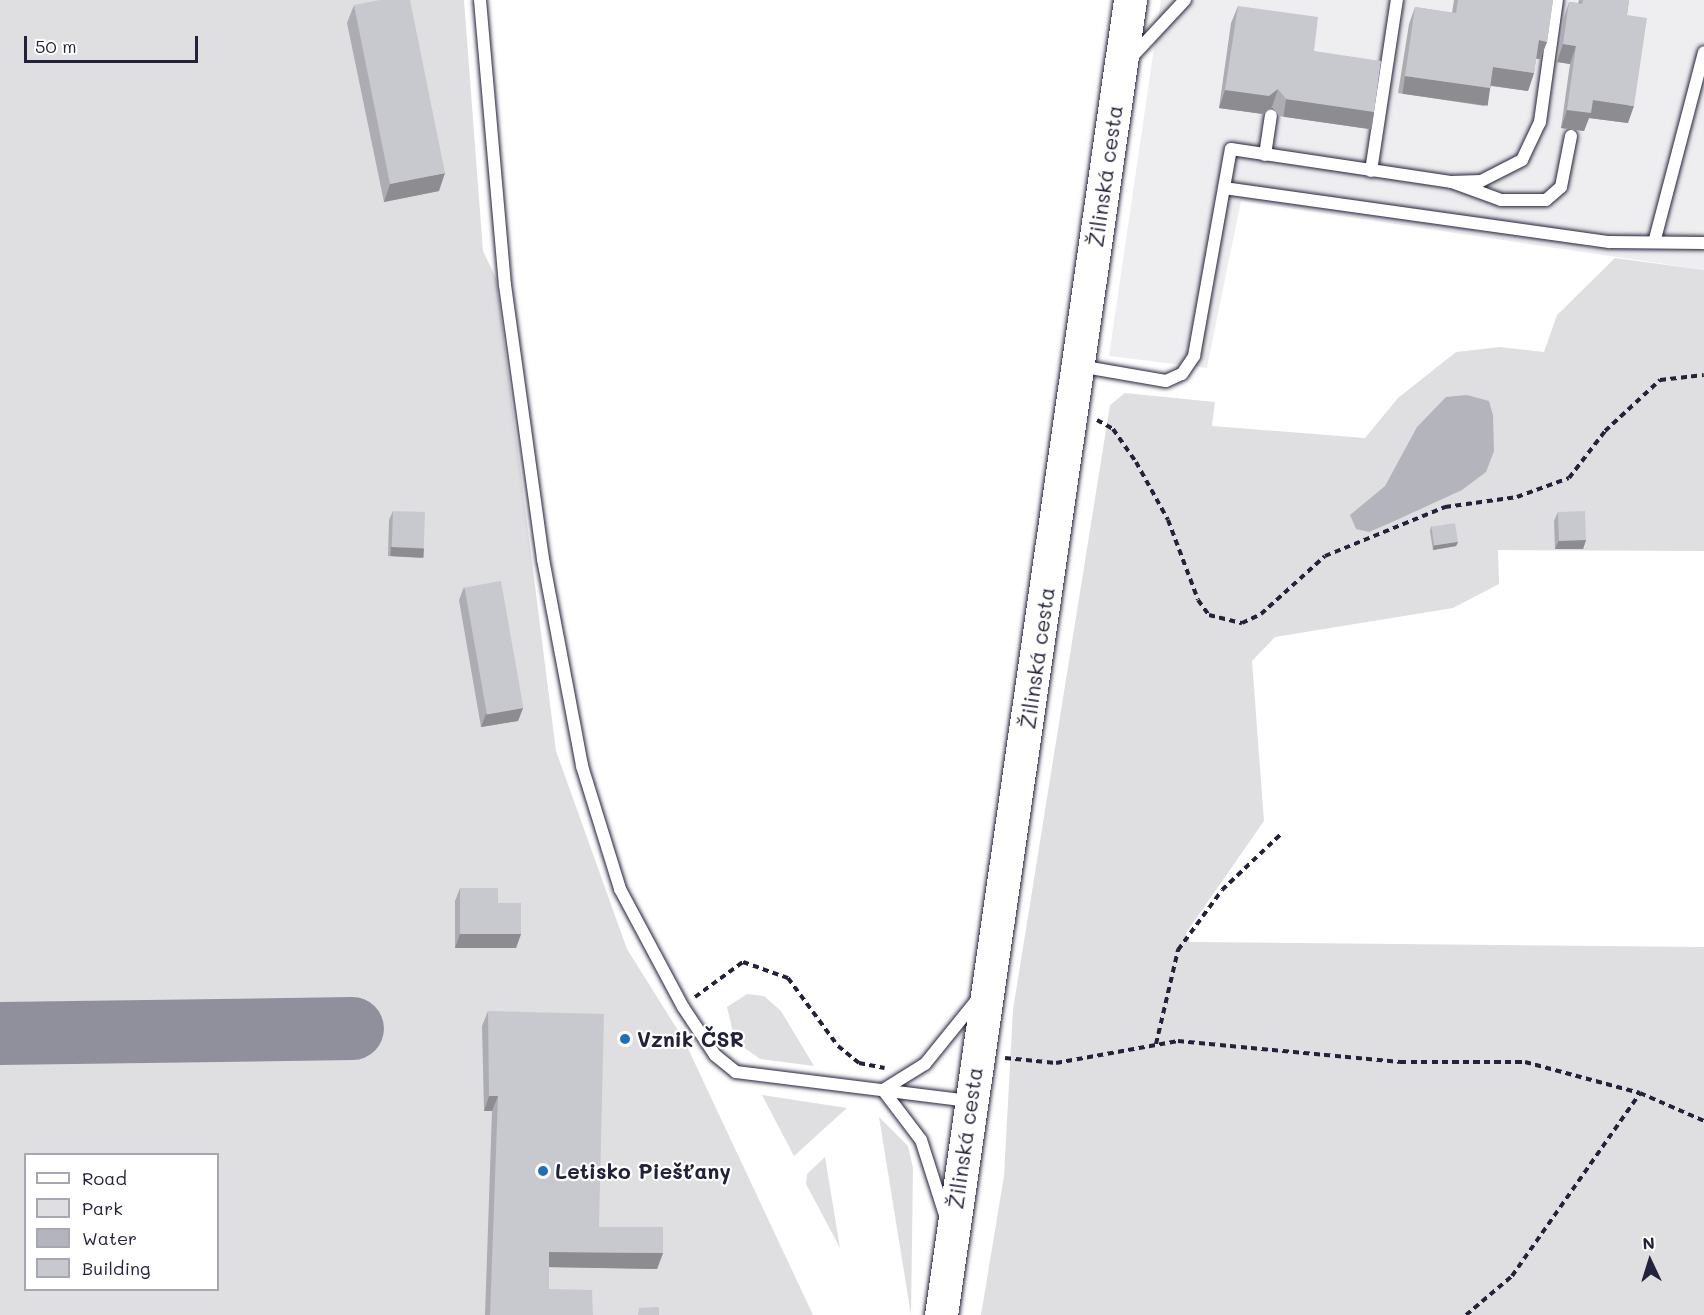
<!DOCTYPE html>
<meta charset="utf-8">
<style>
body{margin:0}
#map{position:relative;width:1704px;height:1315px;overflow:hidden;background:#fff;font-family:Mali,sans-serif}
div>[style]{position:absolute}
.built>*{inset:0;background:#eeeef1}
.green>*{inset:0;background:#dfdfe2}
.water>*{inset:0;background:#b4b4bc}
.taxiway>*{height:63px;margin:-31.5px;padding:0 31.5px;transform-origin:31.5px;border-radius:31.5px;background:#90909d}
.path>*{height:4px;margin-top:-2px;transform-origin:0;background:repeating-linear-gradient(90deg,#22223b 0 6px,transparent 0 10.5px)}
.roads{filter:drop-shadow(0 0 2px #22223b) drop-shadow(0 0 2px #22223b)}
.service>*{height:12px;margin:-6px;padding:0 6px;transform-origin:6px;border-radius:6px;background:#fff}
.primary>*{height:33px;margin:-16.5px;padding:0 16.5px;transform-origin:16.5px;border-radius:16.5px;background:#fff}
.wall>*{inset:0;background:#acacb2}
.shaded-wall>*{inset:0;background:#8c8c91;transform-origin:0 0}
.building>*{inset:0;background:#c8c8cf;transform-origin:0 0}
.dots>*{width:16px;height:16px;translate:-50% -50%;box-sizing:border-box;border:3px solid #fff;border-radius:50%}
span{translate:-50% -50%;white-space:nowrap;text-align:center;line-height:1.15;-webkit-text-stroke:4.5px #fff;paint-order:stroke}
.street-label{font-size:21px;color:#22223b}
.poi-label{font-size:21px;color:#22223b;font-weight:700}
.left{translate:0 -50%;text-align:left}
.legend{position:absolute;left:24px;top:1153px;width:195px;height:138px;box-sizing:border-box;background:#fff;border:2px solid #a7a7b1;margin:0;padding:8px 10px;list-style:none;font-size:18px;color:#22223b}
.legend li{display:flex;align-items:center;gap:12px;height:30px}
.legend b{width:30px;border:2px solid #a7a7b1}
.north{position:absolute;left:1620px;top:1231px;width:60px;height:60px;-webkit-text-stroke:4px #fff;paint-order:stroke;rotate:356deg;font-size:16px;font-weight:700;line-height:24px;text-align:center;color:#22223b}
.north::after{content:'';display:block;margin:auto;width:21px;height:27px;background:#22223b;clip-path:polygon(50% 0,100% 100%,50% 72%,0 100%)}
.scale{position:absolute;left:24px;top:36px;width:174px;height:27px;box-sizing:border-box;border:3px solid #22223b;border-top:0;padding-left:8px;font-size:18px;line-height:21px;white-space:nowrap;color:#22223b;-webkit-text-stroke:4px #fff;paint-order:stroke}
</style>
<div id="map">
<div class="built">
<div style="clip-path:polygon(1161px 0,1704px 0,1704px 270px,1241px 201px,1207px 368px,1109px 356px)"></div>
</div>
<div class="green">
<div style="clip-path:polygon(evenodd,0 0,464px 0,483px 251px,496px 278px,556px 751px,627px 949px,684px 1040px,813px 1315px,0 1315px,0 0,26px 1154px,218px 1154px,218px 1290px,26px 1290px,26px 1154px)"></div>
<div style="clip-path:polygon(1615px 258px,1704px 270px,1704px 551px,1498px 550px,1499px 584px,1453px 608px,1275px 637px,1252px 661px,1264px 821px,1186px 933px,1190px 942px,1704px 947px,1704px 1315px,981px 1315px,1004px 1176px,1013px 1010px,1110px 405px,1125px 393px,1215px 402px,1212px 426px,1365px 438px,1398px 398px,1456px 352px,1500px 347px,1544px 352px,1557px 315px)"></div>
<div style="clip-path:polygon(747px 994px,764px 996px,781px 1011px,814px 1066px,760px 1059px,735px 1041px,727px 1007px)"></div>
<div style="clip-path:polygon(762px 1095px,847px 1108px,794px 1156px)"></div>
<div style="clip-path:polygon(879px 1117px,908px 1146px,913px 1168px,911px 1315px)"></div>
<div style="clip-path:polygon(825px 1157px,840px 1248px,806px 1184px,807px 1174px)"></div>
</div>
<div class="water">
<div style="clip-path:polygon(1467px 395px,1489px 401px,1493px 415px,1494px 451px,1486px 472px,1462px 490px,1390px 523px,1369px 532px,1356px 529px,1350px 515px,1385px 486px,1417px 427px,1446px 397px)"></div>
</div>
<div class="taxiway">
<div style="left:0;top:1033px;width:352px;rotate:-0.8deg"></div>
</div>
<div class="path">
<div style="left:1097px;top:420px;width:18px;rotate:29deg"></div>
<div style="left:1113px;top:429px;width:40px;rotate:55.1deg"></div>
<div style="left:1136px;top:462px;width:66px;rotate:61.1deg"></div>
<div style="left:1168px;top:520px;width:85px;rotate:69.4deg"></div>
<div style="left:1198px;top:600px;width:19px;rotate:54deg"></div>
<div style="left:1209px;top:615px;width:34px;rotate:14deg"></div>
<div style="left:1242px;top:623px;width:21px;rotate:-25deg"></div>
<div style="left:1261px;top:614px;width:86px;rotate:-42.2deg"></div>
<div style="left:1325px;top:556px;width:130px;rotate:-22.2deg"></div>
<div style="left:1445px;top:507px;width:73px;rotate:-7.9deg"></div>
<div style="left:1517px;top:497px;width:55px;rotate:-20.1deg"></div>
<div style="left:1569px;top:478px;width:59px;rotate:-52.5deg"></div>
<div style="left:1605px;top:431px;width:75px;rotate:-42.8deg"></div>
<div style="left:1660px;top:380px;width:44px;rotate:-6.5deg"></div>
<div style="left:695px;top:997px;width:59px;rotate:-36.1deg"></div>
<div style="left:743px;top:962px;width:48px;rotate:19.6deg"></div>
<div style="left:788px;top:978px;width:84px;rotate:53.7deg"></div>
<div style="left:838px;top:1046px;width:27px;rotate:39deg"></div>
<div style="left:859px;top:1063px;width:26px;rotate:11deg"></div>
<div style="left:1156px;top:1044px;width:97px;rotate:-76.8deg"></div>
<div style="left:1178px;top:950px;width:74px;rotate:-53.7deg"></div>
<div style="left:1222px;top:890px;width:81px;rotate:-43.5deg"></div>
<div style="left:1005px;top:1058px;width:51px;rotate:5.6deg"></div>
<div style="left:1056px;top:1063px;width:124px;rotate:-10.2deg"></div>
<div style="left:1178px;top:1041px;width:223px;rotate:5.4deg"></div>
<div style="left:1400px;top:1062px;width:125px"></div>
<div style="left:1525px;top:1062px;width:119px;rotate:15.1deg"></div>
<div style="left:1640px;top:1093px;width:70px;rotate:23.6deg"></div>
<div style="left:1466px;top:1315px;width:60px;rotate:-40.3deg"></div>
<div style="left:1512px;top:1276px;width:223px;rotate:-55deg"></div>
</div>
<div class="roads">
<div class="service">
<div style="left:480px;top:0;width:286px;rotate:85deg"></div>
<div style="left:505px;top:285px;width:277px;rotate:82.1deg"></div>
<div style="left:543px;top:559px;width:211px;rotate:79.3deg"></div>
<div style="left:582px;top:766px;width:129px;rotate:72.8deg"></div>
<div style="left:620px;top:889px;width:134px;rotate:61.9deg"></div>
<div style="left:683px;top:1007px;width:58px;rotate:56.3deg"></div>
<div style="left:715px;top:1055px;width:27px;rotate:39deg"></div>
<div style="left:736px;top:1072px;width:235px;rotate:7.1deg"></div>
<div style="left:1129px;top:60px;width:82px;rotate:-47deg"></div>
<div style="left:1265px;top:155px;width:40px;rotate:-81.5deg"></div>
<div style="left:1371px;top:171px;width:173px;rotate:-81.4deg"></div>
<div style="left:1452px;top:182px;width:52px;rotate:20.2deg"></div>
<div style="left:1501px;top:200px;width:45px"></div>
<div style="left:1546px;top:200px;width:20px;rotate:-41deg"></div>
<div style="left:1561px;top:187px;width:52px;rotate:-78.9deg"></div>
<div style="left:1224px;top:188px;width:389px;rotate:8deg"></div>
<div style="left:1609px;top:242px;width:95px;rotate:0.6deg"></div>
<div style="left:1655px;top:239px;width:193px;rotate:-75.3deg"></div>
<div style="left:1079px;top:366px;width:88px;rotate:9.8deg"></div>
<div style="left:1166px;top:381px;width:17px;rotate:-24deg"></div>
<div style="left:1182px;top:374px;width:22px;rotate:-56deg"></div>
<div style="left:1194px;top:356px;width:210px;rotate:-79.9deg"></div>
<div style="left:1231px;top:149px;width:222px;rotate:8.5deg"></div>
<div style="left:1451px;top:182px;width:30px;rotate:-2deg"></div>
<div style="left:1481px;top:181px;width:46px;rotate:-27.1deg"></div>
<div style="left:1522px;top:160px;width:42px;rotate:-64.7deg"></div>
<div style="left:1540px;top:122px;width:123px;rotate:-82.1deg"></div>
<div style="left:945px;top:1215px;width:79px;rotate:-107.7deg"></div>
<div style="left:921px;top:1140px;width:63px;rotate:-127.2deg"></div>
<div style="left:883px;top:1090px;width:49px;rotate:-31.8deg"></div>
<div style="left:925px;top:1064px;width:81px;rotate:-51deg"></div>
</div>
<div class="primary">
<div style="left:941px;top:1315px;width:1329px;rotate:-81.82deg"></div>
</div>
</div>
<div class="wall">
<div style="clip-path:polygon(1454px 0,1553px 0,1547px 42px,1540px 59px,1536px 59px,1534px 73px,1528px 91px,1491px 86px,1484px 106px,1398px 93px,1409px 24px,1415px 7px,1452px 13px)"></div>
<div style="clip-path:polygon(1579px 0,1629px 0,1627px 15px,1628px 123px,1589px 118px,1584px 131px,1561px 128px,1570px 64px,1557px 62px,1563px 20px,1569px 2px,1578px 3px)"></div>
<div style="clip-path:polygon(354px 5px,439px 191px,384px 202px,347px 23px)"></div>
<div style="clip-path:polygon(1238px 6px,1314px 51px,1374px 112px,1368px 129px,1279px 116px,1272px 107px,1263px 114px,1219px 108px,1231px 23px)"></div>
<div style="clip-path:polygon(393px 511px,424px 549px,421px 558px,388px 556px,389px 520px)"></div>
<div style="clip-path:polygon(1558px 512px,1586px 540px,1583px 549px,1555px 549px,1554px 521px)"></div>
<div style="clip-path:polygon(1431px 526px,1458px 542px,1456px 546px,1433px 550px,1430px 531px)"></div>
<div style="clip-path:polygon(464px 587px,523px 708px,518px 721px,481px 727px,459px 600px)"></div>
<div style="clip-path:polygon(460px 888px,498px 903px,521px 934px,516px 948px,455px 948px,455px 901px)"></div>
<div style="clip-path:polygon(488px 1011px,599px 1227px,663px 1253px,657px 1269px,549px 1267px,549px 1289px,593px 1315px,485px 1315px,492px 1111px,484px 1111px,482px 1026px)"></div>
</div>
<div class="shaded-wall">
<div style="clip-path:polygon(1539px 40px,1547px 42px,1540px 59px,1532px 58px)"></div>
<div style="clip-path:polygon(1563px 44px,1576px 46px,1570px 64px,1557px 62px)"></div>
<div style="clip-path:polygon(1493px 67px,1534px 73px,1528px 91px,1487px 85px)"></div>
<div style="left:1405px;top:76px;width:86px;height:18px;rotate:8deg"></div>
<div style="clip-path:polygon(1278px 89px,1272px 107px,1263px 114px,1219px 108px,1225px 90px)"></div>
<div style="left:1286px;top:99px;width:89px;height:18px;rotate:8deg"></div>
<div style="clip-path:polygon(1593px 100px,1634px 106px,1628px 123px,1589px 118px,1584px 131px,1561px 128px,1567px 110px)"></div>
<div style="clip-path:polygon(445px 173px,439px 191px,384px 202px,390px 184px)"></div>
<div style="clip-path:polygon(1559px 540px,1586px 540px,1583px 549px,1555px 549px)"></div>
<div style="clip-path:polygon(1458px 542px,1456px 546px,1433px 550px,1434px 545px)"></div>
<div style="left:391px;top:547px;width:33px;height:9px;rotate:3deg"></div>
<div style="clip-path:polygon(523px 708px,518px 721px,481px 727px,486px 714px)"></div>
<div style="clip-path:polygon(460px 934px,521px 934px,516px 948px,455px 948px)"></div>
<div style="clip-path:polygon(489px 1096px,498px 1096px,492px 1111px,484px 1111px)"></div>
<div style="clip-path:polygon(549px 1252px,663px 1253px,657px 1269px,544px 1267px)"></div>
</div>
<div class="building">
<div style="clip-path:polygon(380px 0,410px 0,445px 173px,390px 184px,354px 5px)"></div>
<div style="clip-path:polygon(1458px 0,1553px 0,1547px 42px,1539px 40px,1534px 73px,1493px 67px,1490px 88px,1405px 76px,1415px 7px,1456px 13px)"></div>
<div style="clip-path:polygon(1583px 0,1629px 0,1627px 15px,1647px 18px,1634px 106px,1593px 100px,1591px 113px,1567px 110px,1576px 46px,1563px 44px,1569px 2px,1582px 4px)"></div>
<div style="clip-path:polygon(1238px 6px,1318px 17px,1314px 51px,1381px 61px,1374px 112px,1286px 99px,1278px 89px,1269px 96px,1225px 90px)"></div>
<div style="left:393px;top:511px;width:32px;height:36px;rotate:2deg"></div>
<div style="left:1585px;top:511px;width:29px;height:27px;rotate:88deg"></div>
<div style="left:1455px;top:523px;width:19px;height:24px;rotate:81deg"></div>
<div style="left:501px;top:581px;width:129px;height:37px;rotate:80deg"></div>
<div style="clip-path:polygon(460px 888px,498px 888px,498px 903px,521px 903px,521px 934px,460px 934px)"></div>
<div style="clip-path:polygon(488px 1011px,604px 1014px,599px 1227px,663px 1227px,663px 1253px,549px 1252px,549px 1289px,592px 1290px,593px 1315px,490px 1315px,498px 1096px,489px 1096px)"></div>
<div style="clip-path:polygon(659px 1307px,659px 1315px,638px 1315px,639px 1308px)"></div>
</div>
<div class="dots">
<div style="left:625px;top:1039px;background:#1f6fb2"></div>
<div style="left:543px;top:1171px;background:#1f6fb2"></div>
</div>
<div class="street-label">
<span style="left:1105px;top:176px;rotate:-82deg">Žilinská cesta</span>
<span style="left:1037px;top:658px;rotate:-82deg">Žilinská cesta</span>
<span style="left:965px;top:1138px;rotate:-82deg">Žilinská cesta</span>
</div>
<div class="poi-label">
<span class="left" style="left:637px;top:1039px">Vznik ČSR</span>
<span class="left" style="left:555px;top:1171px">Letisko Piešťany</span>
</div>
<ul class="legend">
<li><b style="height:8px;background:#fff"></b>Road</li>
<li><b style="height:16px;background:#dfdfe2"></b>Park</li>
<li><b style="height:16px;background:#b4b4bc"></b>Water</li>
<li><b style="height:16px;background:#c8c8cf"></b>Building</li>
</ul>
<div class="north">N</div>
<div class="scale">50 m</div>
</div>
